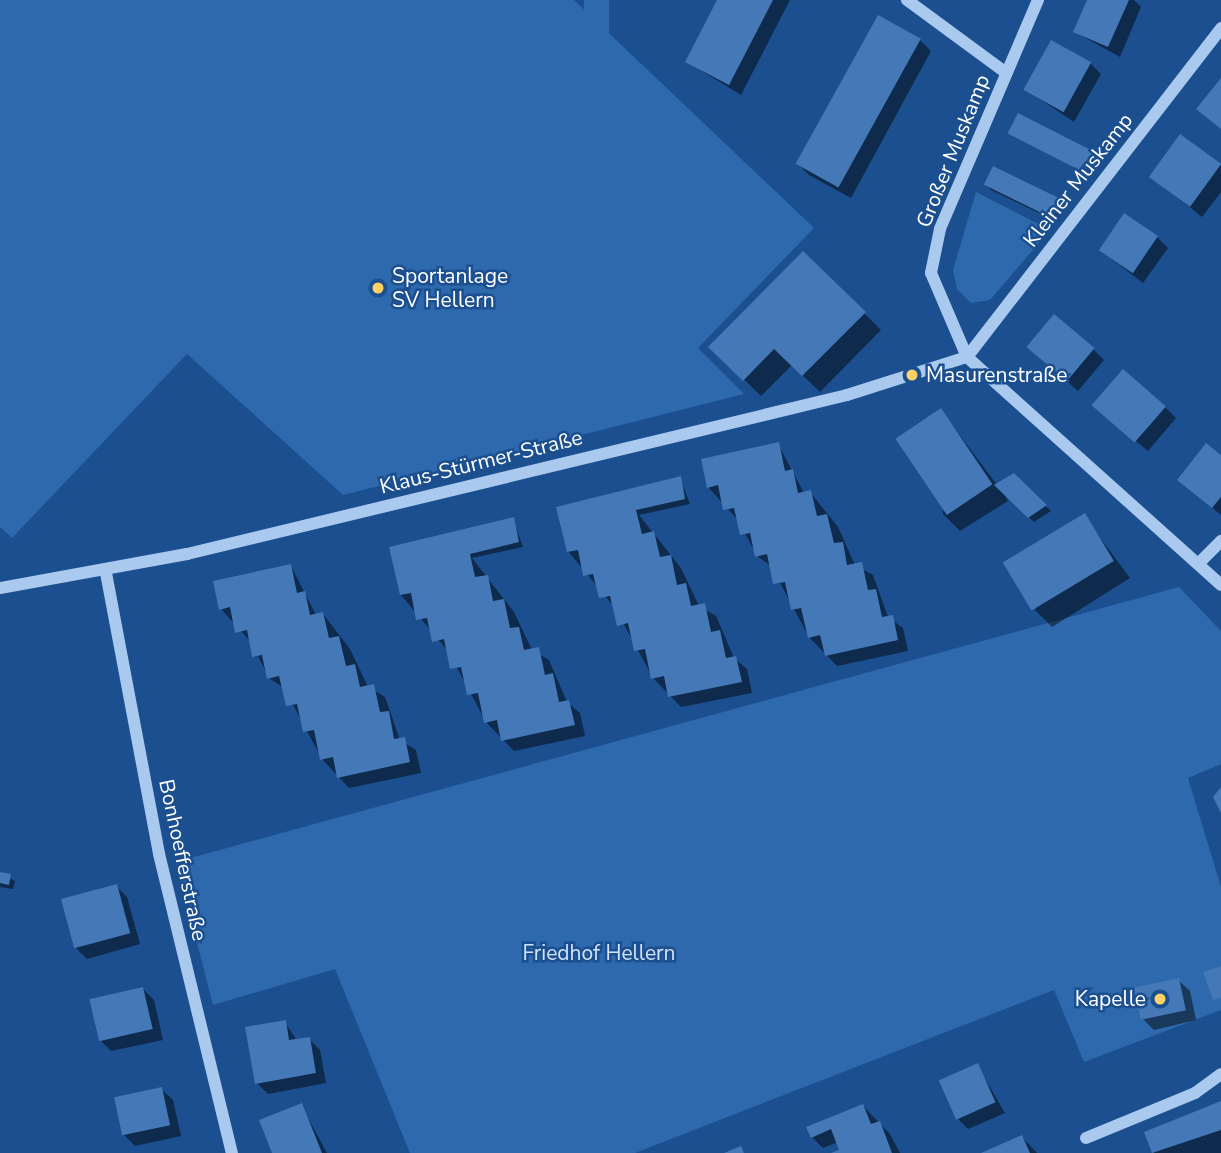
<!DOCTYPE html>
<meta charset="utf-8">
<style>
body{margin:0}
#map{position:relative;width:1221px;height:1153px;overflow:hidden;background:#1b4f8f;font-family:"Nunito Sans",sans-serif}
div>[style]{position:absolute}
.green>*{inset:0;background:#2e69ad;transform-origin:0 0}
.shadow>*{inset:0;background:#0007}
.building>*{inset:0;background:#4478b7;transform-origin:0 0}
.minor>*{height:12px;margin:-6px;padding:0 6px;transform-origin:6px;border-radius:6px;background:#a9c9ee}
.dots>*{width:19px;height:19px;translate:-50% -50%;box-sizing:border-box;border:4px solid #1b4f8f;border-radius:50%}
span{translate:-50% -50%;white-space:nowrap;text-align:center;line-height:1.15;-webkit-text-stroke:5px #1b4f8f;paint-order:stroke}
.street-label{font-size:21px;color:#fff}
.poi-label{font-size:21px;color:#fff}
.left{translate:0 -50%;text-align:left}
.right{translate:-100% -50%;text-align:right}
.park-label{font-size:21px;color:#cfe3fa}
</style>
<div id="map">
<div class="green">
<div style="clip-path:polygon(0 0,574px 0,814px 228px,698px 348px,744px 394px,343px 495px,187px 354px,12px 538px,0 527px)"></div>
<div style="left:584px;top:0;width:25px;height:338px"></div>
<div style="clip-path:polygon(976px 192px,1050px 230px,990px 300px,971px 303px,957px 289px,953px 270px)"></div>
<div style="clip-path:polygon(1179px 587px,1221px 631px,1221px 764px,1188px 778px,1221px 887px,1221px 1010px,1084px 1062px,1054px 990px,635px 1153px,410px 1153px,335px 969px,213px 1005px,176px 862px)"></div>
</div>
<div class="shadow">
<div style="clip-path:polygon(719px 0,790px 0,741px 95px,687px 62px)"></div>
<div style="clip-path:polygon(1088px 0,1134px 0,1141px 7px,1120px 57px,1075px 32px)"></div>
<div style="clip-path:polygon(920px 40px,931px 51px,851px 198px,809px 175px,798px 164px)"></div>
<div style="clip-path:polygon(1090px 63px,1101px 74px,1074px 122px,1025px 89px)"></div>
<div style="clip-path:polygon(1010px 133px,1095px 154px,1100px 159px,1091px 176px)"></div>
<div style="clip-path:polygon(1180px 136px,1221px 166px,1221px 192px,1202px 217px,1151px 176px)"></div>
<div style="clip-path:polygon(994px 169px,1060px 201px,1065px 206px,1058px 222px,991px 190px,986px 185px)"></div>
<div style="clip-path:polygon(1157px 237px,1168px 248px,1143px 283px,1100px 250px)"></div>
<div style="clip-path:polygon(803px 253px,881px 330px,820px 392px,792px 365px,761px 396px,711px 347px)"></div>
<div style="clip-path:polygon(1028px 347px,1093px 349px,1104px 360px,1078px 391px)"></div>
<div style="clip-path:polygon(1165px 407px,1176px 418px,1148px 451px,1106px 416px)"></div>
<div style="clip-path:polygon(941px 410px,997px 485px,1014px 475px,1051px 511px,1034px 522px,1003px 492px,1008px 501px,960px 531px,943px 514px)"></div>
<div style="clip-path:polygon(778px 444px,804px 493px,810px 492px,838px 527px,855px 565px,873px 575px,888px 617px,903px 628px,908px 651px,837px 666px,809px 637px,771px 566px,757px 556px,738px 520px,708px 487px)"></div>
<div style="clip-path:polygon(1221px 457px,1221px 515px,1179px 480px)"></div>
<div style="clip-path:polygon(680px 478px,690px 504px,639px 515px,681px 568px,699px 606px,716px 616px,734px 658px,747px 669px,752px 693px,681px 707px,653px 678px,615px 608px,568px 551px)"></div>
<div style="clip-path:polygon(1084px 516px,1130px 578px,1052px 627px,1035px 610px)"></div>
<div style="clip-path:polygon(513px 519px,523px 547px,472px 558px,514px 612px,532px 650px,549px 660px,567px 702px,580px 713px,585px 736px,514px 751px,486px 722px,448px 651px,401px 595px)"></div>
<div style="clip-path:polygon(291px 566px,316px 615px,323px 614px,350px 649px,368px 687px,385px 697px,400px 740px,416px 750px,421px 773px,349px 788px,322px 759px,284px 688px,269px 678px,251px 642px,221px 609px)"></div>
<div style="clip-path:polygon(0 873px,15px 881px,13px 889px,0 887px)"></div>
<div style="clip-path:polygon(116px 886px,127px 897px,140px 944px,87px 959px,76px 948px)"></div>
<div style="clip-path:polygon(1178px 980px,1190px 991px,1196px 1020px,1154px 1030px,1143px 1019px)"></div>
<div style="clip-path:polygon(143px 989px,154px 1000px,163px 1040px,111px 1051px,100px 1040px)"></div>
<div style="clip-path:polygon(285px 1022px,297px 1041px,309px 1039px,320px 1050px,326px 1083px,268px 1094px,257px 1083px)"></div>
<div style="clip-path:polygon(977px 1065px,1005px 1113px,968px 1129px,957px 1118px)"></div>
<div style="clip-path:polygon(161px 1089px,173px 1100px,181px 1136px,135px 1146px,124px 1135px)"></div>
<div style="clip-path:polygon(1221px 1103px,1221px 1153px,1154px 1153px,1147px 1133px)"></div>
<div style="clip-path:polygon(301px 1105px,327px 1153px,274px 1153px)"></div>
<div style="clip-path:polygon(863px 1106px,890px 1134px,900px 1153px,836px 1153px,842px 1151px,838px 1142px,823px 1148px,812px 1137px)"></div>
<div style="clip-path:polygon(1022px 1137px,1037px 1153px,985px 1153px)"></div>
</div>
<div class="building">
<div style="clip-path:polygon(717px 0,773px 0,729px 85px,685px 62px)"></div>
<div style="clip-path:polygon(1087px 0,1129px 0,1108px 47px,1073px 32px)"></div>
<div style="left:878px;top:15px;width:49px;height:170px;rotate:29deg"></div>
<div style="left:1051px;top:40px;width:46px;height:57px;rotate:29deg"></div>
<div style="clip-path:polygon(1221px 78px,1221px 129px,1196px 109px)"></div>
<div style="left:1018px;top:113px;width:87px;height:23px;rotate:27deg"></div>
<div style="left:1180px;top:134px;width:51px;height:53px;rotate:36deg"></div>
<div style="left:993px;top:166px;width:76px;height:21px;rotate:26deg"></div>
<div style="left:1124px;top:213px;width:41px;height:45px;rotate:34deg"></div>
<div style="clip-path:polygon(803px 251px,866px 312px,802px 376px,774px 349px,743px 381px,708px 347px)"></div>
<div style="left:1054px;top:314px;width:53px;height:43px;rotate:40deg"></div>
<div style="left:1123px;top:369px;width:57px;height:48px;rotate:41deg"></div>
<div style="left:941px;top:408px;width:92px;height:55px;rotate:56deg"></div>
<div style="clip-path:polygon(779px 442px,785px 471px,793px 469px,798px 493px,811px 490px,817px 516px,827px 514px,834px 543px,843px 542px,847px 565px,862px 562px,868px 590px,876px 589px,882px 617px,893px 615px,898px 640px,825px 656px,820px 635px,808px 638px,801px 608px,791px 610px,785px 582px,773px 584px,767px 554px,755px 557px,750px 533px,740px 535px,734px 508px,723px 510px,718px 485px,707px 488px,701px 459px)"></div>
<div style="clip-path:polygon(1206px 443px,1221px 455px,1221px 497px,1212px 508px,1177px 480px)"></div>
<div style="clip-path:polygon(1014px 473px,1047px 505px,1028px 518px,994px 485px)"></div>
<div style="clip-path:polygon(681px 476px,685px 499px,636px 510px,642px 534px,654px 531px,660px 557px,671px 555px,677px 585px,686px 583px,691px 606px,705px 603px,711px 632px,720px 630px,726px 658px,736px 656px,742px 682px,668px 697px,664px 676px,651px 679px,645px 649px,634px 651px,628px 623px,617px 626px,610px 596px,599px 598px,593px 574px,583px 576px,578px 550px,567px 552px,556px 507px)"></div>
<div style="left:1085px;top:513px;width:56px;height:96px;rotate:59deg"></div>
<div style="clip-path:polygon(514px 517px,519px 542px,470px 554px,475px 577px,488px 575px,493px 601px,504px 599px,510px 628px,519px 627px,524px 650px,539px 647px,545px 675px,553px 673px,559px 702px,569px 700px,575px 725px,501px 741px,497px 720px,484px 723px,478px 693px,467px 695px,461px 667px,450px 669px,444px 639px,432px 642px,427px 618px,416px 620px,411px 593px,400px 595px,389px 547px)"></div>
<div style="clip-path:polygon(291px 564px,297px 593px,305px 591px,310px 615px,323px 612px,329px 638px,339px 636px,346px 666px,355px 664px,360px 687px,374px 684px,380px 712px,389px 711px,394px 739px,405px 737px,410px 762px,337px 778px,333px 757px,320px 760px,314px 730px,303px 732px,297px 704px,286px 706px,279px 676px,267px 679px,262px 655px,252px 657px,247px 630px,235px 633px,230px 607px,219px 610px,213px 581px)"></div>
<div style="clip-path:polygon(1221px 787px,1221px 813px,1213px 797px)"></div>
<div style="clip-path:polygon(0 872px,11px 874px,9px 885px,0 883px)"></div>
<div style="left:117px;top:884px;width:51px;height:58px;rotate:75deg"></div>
<div style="clip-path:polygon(1221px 966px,1221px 998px,1213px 1000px,1203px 972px)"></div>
<div style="left:1179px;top:978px;width:33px;height:46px;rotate:78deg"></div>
<div style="left:143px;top:987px;width:43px;height:55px;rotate:77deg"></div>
<div style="clip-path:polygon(286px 1020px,289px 1040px,310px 1037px,316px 1073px,255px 1084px,245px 1027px)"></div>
<div style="left:978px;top:1063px;width:43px;height:43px;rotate:66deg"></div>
<div style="left:162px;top:1087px;width:39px;height:49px;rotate:78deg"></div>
<div style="clip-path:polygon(1221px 1101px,1221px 1130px,1152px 1153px,1144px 1132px)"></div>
<div style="clip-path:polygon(302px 1103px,322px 1153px,272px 1153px,259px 1120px)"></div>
<div style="clip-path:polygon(863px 1104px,871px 1124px,880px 1121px,892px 1153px,831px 1153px,839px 1150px,831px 1129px,811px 1138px,806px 1127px)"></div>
<div style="clip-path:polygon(1022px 1135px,1030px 1153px,981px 1153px)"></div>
<div style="clip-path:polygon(741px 1146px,744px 1153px,724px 1153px)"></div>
</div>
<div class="minor">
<div style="left:907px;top:0;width:122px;rotate:36.3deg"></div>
<div style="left:1038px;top:0;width:249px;rotate:113.2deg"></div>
<div style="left:940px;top:229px;width:45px;rotate:101.6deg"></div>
<div style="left:931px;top:273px;width:91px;rotate:66.8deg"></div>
<div style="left:967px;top:357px;width:341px;rotate:41.9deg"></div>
<div style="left:967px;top:357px;width:416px;rotate:-52.3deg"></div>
<div style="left:1200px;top:562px;width:30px;rotate:-45deg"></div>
<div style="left:106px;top:573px;width:286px;rotate:79.3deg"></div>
<div style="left:159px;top:854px;width:308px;rotate:76.3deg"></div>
<div style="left:0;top:588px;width:190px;rotate:-10.3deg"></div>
<div style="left:187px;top:554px;width:679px;rotate:-13.54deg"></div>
<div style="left:847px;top:395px;width:126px;rotate:-17.6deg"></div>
<div style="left:1086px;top:1138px;width:118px;rotate:-22.4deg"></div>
<div style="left:1195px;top:1093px;width:32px;rotate:-36deg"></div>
</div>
<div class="dots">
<div style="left:378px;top:288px;background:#ffd166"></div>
<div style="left:912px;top:375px;background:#ffd166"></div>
<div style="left:1160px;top:999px;background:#ffd166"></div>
</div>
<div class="street-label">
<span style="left:953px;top:151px;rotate:-68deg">Großer Muskamp</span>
<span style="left:1078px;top:180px;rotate:-52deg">Kleiner Muskamp</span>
<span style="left:481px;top:462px;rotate:-14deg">Klaus-Stürmer-Straße</span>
<span style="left:183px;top:860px;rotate:78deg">Bonhoefferstraße</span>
</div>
<div class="poi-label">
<span class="left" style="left:392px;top:288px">Sportanlage<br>SV Hellern</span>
<span class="left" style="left:926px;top:375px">Masurenstraße</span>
<span class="right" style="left:1146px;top:999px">Kapelle</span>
</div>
<div class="park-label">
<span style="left:599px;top:953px">Friedhof Hellern</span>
</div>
</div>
